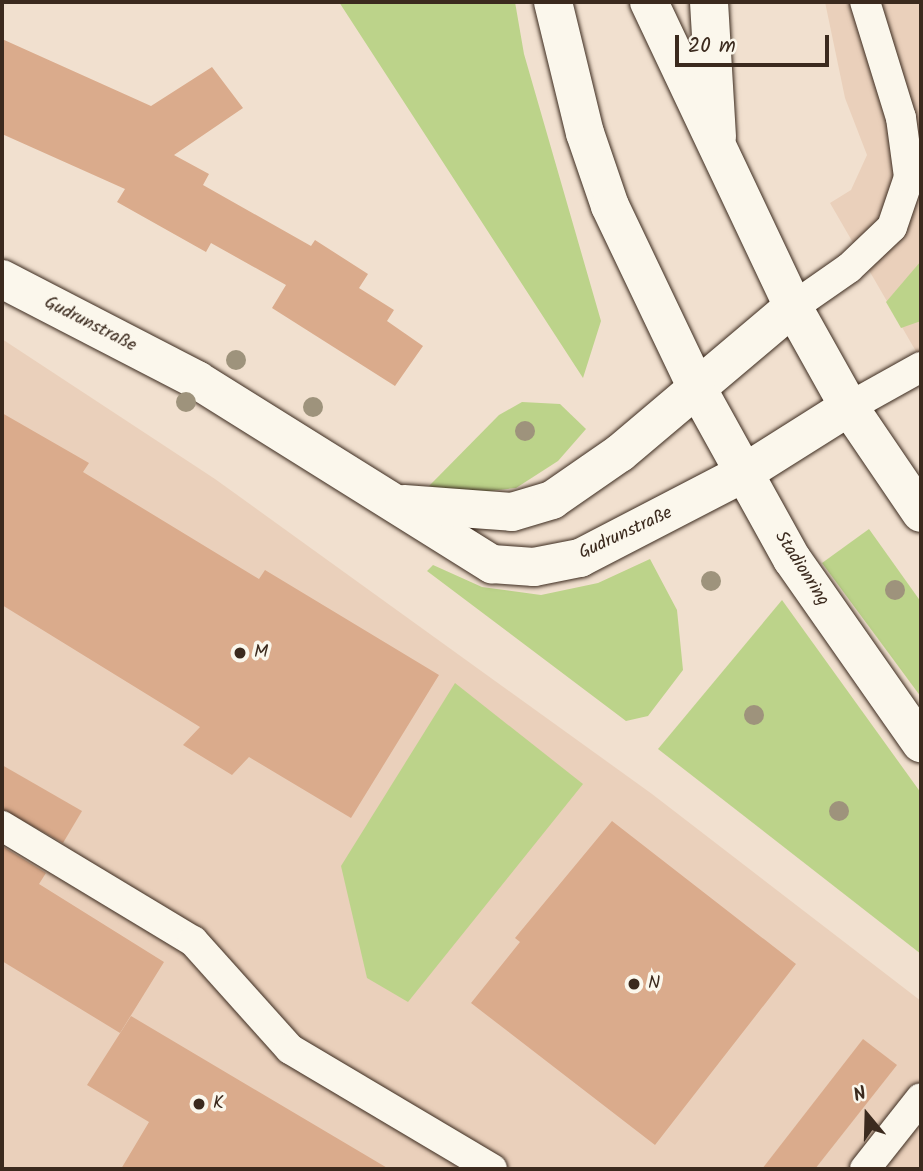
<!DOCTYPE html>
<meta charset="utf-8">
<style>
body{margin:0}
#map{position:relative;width:923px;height:1171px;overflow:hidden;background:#f1e0cf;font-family:Kalam,sans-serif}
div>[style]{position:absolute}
.built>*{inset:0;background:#ead0bb}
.green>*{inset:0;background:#bcd38a}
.building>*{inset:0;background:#daab8c}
.roads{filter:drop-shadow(0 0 2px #3b2a1e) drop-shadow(0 0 2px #3b2a1e)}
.lane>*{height:30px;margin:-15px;padding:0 15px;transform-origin:15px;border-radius:15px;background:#fbf7ec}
.street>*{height:38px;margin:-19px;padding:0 19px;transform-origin:19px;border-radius:19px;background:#fbf7ec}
.secondary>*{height:38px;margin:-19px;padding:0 19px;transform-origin:19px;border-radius:19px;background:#fbf7ec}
.highway>*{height:38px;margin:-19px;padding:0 19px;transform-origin:19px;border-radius:19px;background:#fbf7ec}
.trees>*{width:20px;height:20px;margin:-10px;border-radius:50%;background:#9e937c}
.dots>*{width:19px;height:19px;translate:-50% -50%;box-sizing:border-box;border:4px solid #fbf7ec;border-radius:50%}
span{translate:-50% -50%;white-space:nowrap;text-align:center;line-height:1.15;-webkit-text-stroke:7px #fbf7ec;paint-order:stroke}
.street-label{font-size:18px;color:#3b2a1e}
.poi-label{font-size:18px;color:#3b2a1e}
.left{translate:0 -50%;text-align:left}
.frame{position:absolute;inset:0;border:4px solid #3b2a1e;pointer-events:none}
.north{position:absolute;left:832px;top:1080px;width:70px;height:70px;-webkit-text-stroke:5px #fbf7ec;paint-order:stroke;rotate:341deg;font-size:19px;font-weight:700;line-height:28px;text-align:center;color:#3b2a1e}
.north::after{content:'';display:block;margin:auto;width:24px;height:32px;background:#3b2a1e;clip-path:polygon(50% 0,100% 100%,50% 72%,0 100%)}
.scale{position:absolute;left:675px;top:35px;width:154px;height:32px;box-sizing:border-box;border:4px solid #3b2a1e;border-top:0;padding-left:9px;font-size:21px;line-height:24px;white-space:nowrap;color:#3b2a1e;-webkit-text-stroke:5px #fbf7ec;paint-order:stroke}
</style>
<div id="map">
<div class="built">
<div style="clip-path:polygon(825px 2px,921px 2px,921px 360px,830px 203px,851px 190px,867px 155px,845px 98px)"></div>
<div style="clip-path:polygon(2px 339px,215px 479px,652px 794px,921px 1001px,921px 1169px,2px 1169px)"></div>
</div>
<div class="green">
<div style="clip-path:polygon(339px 2px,515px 2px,524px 54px,601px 321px,583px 378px)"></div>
<div style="clip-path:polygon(921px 261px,921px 321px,901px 328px,886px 302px)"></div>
<div style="clip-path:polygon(522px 402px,560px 404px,586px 429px,558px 461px,516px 488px,470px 493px,429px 486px,499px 415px)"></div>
<div style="clip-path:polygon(869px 529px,921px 602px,921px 697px,822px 563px)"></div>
<div style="clip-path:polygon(650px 559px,677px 610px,683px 670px,648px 716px,626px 721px,427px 571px,433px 565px,482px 587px,541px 595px,598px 583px)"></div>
<div style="clip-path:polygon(782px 600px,921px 793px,921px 954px,658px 749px)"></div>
<div style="clip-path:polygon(455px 683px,583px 784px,408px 1002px,367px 978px,341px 866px)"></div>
</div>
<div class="building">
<div style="clip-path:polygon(2px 39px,151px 106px,212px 67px,243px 108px,174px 155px,209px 174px,203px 185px,311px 246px,315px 240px,368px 274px,359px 288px,394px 310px,387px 321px,423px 346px,395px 386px,272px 308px,286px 285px,211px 243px,206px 252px,117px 202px,125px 189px,2px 134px)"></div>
<div style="clip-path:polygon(2px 413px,89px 463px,83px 472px,259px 579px,265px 570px,439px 675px,351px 818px,249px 757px,232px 775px,183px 745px,200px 727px,2px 605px)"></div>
<div style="clip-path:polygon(2px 765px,82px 811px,63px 843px,2px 809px)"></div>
<div style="clip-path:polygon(612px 821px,796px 964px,655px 1145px,471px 1003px,520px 942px,515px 938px)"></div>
<div style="clip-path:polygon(2px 846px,46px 873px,39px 884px,164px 962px,120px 1033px,2px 961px)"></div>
<div style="clip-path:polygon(131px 1016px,389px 1169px,121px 1169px,149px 1122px,87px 1085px)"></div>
<div style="clip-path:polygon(863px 1039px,897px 1065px,815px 1169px,762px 1169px)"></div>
</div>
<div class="roads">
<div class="lane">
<div style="left:793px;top:307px;width:68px;rotate:-34.9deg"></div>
<div style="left:849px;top:268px;width:59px;rotate:-43.6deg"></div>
<div style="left:892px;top:227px;width:53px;rotate:-71.2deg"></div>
<div style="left:909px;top:177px;width:60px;rotate:-97.7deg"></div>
<div style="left:901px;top:118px;width:121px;rotate:-107.2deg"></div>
<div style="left:849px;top:407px;width:82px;rotate:-29.1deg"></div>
<div style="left:2px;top:826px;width:223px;rotate:31.1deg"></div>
<div style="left:193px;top:941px;width:145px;rotate:48.1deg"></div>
<div style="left:290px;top:1049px;width:235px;rotate:30.7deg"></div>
<div style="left:865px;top:1169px;width:90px;rotate:-51.7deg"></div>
</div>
<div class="street">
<div style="left:2px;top:279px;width:220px;rotate:27.4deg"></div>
<div style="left:197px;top:380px;width:348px;rotate:32deg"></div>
<div style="left:492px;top:564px;width:42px;rotate:4.1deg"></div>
<div style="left:534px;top:567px;width:47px;rotate:-11.1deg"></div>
<div style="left:580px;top:558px;width:185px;rotate:-27.4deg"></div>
<div style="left:744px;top:473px;width:124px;rotate:-32.2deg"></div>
<div style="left:404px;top:504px;width:108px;rotate:4.2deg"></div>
<div style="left:512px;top:512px;width:42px;rotate:-16.7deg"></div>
<div style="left:552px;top:500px;width:83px;rotate:-34.7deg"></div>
<div style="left:620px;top:453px;width:226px;rotate:-40.2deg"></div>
</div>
<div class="secondary">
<div style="left:793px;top:307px;width:115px;rotate:60.8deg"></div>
<div style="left:849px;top:407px;width:128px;rotate:55.8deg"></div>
<div style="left:696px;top:386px;width:198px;rotate:61deg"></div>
<div style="left:792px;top:559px;width:225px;rotate:55deg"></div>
</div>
<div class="highway">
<div style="left:553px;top:2px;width:135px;rotate:76.3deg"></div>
<div style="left:585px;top:133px;width:77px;rotate:71.1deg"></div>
<div style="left:610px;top:206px;width:199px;rotate:64.5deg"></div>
<div style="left:649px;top:2px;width:337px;rotate:64.7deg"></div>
<div style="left:709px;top:2px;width:135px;rotate:86.6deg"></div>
</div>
</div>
<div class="trees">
<div style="left:236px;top:360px"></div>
<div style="left:186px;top:402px"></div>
<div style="left:313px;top:407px"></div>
<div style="left:525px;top:431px"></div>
<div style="left:711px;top:581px"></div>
<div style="left:895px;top:590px"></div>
<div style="left:754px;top:715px"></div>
<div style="left:839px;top:811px"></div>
</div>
<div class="dots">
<div style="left:240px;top:653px;background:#3b2a1e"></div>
<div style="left:634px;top:984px;background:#3b2a1e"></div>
<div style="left:199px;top:1104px;background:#3b2a1e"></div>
</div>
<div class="street-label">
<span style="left:90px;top:325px;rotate:27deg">Gudrunstraße</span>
<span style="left:626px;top:534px;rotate:-25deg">Gudrunstraße</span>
<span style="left:801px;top:569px;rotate:57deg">Stadionring</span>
</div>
<div class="poi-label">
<span class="left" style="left:254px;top:653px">M</span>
<span class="left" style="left:648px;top:984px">N</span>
<span class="left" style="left:213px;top:1104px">K</span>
</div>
<div class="frame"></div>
<div class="north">N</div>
<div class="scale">20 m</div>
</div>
